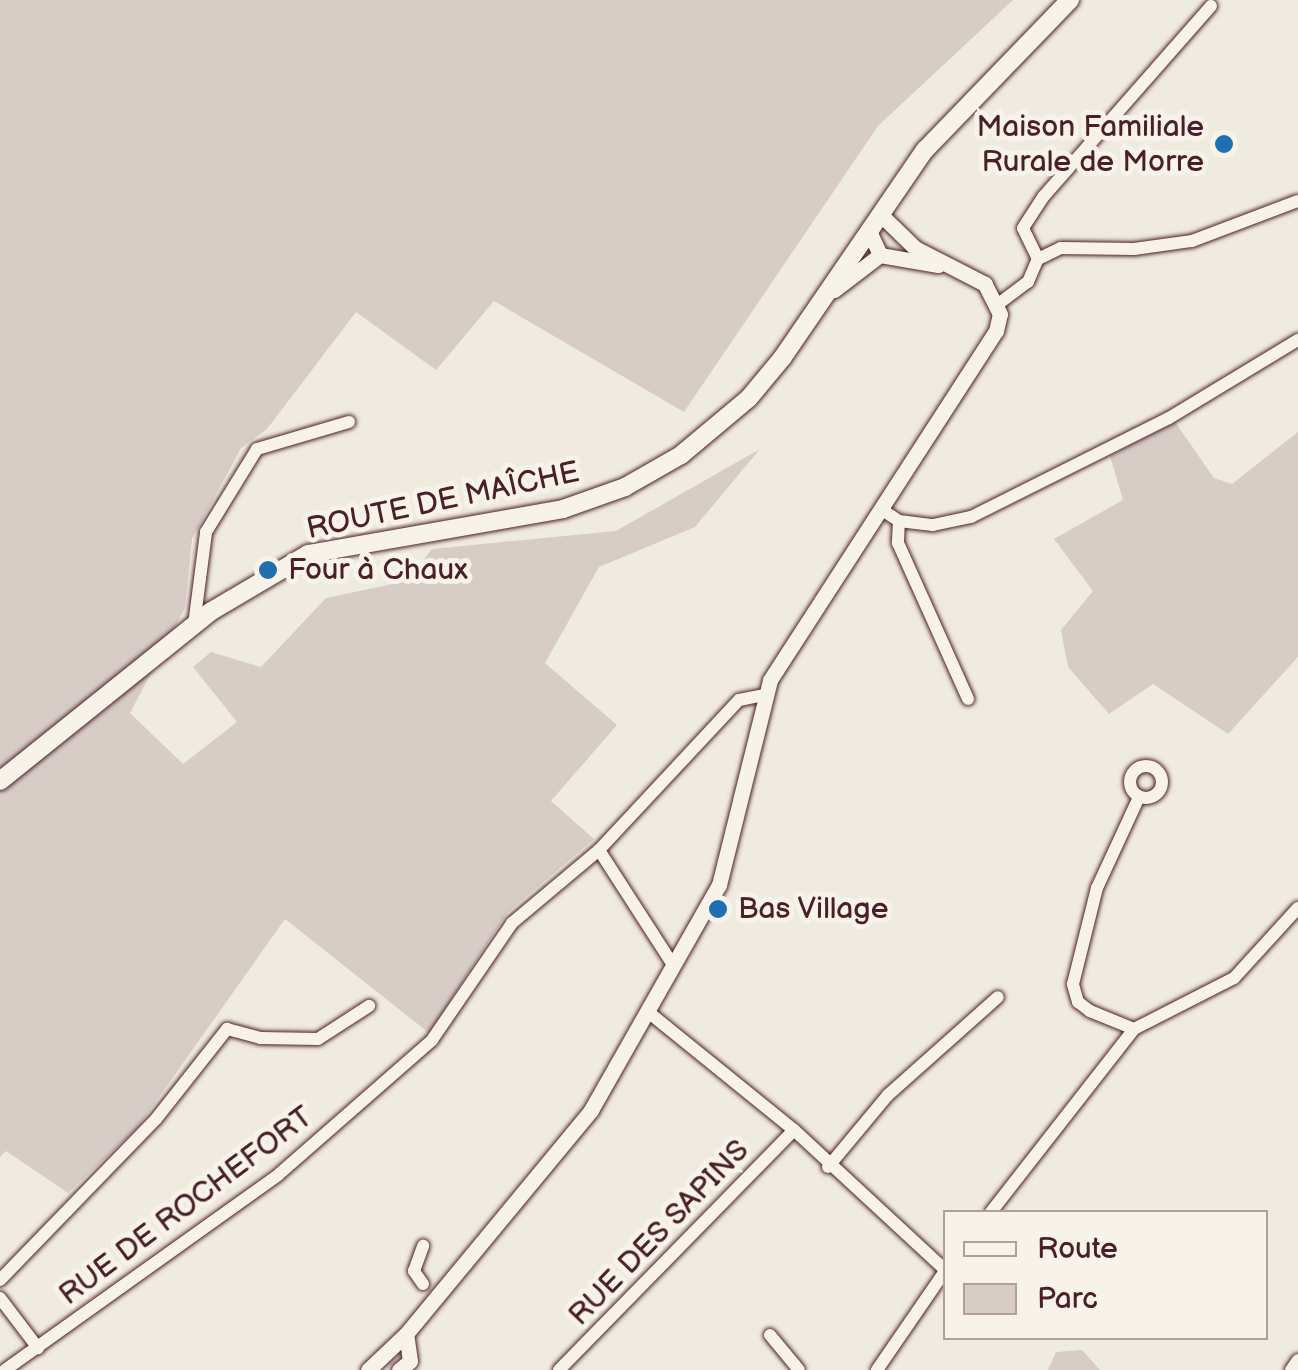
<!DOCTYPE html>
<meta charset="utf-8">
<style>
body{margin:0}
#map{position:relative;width:1298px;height:1370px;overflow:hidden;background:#f0ebe0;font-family:"Balsamiq Sans",sans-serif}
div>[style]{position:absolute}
.green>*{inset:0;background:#d8cdc6}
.roads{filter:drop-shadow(0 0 2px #4a1f2b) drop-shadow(0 0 2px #4a1f2b)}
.minor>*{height:12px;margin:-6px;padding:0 6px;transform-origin:6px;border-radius:6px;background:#f7f3e8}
.minor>.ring{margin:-6px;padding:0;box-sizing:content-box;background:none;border:12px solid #f7f3e8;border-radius:50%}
.tertiary>*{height:15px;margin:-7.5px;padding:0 7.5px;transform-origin:7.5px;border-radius:7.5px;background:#f7f3e8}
.secondary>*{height:18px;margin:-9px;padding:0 9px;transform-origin:9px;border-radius:9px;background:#f7f3e8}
.dots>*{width:28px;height:28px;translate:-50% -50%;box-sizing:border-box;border:5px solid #f7f3e8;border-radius:50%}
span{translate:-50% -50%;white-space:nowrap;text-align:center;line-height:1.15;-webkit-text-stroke:10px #f7f3e8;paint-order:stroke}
.poi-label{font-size:30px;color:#4a1f2b}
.right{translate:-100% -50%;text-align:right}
.left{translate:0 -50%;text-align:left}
.street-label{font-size:30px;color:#4a1f2b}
.legend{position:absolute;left:943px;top:1210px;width:325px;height:130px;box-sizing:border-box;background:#f7f3e8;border:2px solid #b29e9c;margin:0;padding:12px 18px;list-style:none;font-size:30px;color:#4a1f2b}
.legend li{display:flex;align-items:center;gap:20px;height:50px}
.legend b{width:50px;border:2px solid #b29e9c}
</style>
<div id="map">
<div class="green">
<div style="clip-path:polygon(0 0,1013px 0,878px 126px,684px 412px,494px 301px,436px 370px,356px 312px,267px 429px,241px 448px,192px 539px,185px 608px,130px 713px,183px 764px,237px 722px,193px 667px,211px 652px,261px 667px,326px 598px,407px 581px,432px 549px,616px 531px,760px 449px,695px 527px,599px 567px,545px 663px,617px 725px,551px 801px,594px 839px,507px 913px,429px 1033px,285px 919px,138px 1127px,68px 1193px,6px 1151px,0 1157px)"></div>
<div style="clip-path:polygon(1175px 422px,1214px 478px,1232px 484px,1298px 432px,1298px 657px,1228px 734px,1153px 684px,1109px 714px,1068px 667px,1061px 630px,1093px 591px,1054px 539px,1123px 500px,1110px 456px)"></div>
<div style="clip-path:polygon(1082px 1350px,1100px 1370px,1048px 1370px,1056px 1352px)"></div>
</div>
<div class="roads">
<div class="minor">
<div style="left:1038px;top:259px;width:34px;rotate:-116deg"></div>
<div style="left:1023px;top:228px;width:38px;rotate:-57deg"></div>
<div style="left:1044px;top:196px;width:253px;rotate:-48.7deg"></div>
<div style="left:997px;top:305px;width:39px;rotate:-37deg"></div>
<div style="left:1028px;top:282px;width:25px;rotate:-67deg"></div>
<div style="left:1038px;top:259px;width:25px;rotate:-26deg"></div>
<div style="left:1061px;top:248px;width:73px;rotate:0.8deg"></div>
<div style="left:1134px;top:249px;width:59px;rotate:-7.9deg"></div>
<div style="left:1192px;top:241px;width:113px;rotate:-20.7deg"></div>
<div style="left:881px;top:509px;width:22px;rotate:34deg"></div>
<div style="left:899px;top:521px;width:34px;rotate:7deg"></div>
<div style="left:933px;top:525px;width:39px;rotate:-12deg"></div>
<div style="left:971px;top:517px;width:221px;rotate:-26.6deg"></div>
<div style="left:1169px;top:418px;width:151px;rotate:-31.2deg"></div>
<div style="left:899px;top:521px;width:22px;rotate:93deg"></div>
<div style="left:898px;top:543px;width:171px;rotate:65.8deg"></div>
<div style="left:194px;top:625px;width:94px;rotate:-82.6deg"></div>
<div style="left:206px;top:532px;width:97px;rotate:-58.4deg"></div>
<div style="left:257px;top:449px;width:96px;rotate:-16.4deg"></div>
<div class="ring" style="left:1130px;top:766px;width:20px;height:20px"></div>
<div style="left:599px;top:850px;width:137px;rotate:57.2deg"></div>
<div style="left:647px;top:1011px;width:189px;rotate:39deg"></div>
<div style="left:794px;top:1130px;width:207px;rotate:42.8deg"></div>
<div style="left:1134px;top:1029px;width:48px;rotate:-157.8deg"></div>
<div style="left:1090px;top:1011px;width:15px;rotate:-143deg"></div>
<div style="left:1078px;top:1002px;width:19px;rotate:-106deg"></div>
<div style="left:1073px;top:984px;width:99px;rotate:-76deg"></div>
<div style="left:1097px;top:888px;width:100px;rotate:-65.2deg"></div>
<div style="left:828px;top:1167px;width:94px;rotate:-50.2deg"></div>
<div style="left:888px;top:1095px;width:147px;rotate:-41.7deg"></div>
<div style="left:991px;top:1212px;width:232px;rotate:-52deg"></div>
<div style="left:1134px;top:1029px;width:112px;rotate:-27deg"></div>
<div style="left:1234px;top:978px;width:95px;rotate:-47.6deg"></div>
<div style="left:0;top:1280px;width:224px;rotate:-45.9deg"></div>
<div style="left:156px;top:1119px;width:115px;rotate:-51.7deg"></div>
<div style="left:227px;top:1029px;width:34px;rotate:15deg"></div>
<div style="left:260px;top:1038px;width:58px;rotate:1deg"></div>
<div style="left:318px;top:1039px;width:61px;rotate:-32.9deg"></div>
<div style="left:423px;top:1284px;width:16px;rotate:-125deg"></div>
<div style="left:414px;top:1271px;width:27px;rotate:-70deg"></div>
<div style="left:0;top:1298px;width:63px;rotate:52.8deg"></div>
<div style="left:770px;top:1335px;width:45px;rotate:50.4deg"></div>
<div style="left:5px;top:1370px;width:335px;rotate:-35.5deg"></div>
<div style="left:278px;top:1175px;width:205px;rotate:-41.2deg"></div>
<div style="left:432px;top:1040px;width:142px;rotate:-55.6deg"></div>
<div style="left:512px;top:923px;width:114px;rotate:-40deg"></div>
<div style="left:599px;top:850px;width:205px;rotate:-47deg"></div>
<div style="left:739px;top:700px;width:25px;rotate:-11deg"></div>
<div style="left:559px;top:1370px;width:336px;rotate:-45.6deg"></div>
<div style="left:877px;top:1370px;width:116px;rotate:-55.5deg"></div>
<div style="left:1291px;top:1370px;width:12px;rotate:-55deg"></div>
</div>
<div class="tertiary">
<div style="left:869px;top:231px;width:26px;rotate:65deg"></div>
<div style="left:880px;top:255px;width:59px;rotate:9.8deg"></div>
<div style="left:834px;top:290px;width:58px;rotate:-37.3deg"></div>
<div style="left:368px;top:1370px;width:52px;rotate:-43.5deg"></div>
<div style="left:406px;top:1334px;width:291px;rotate:-50.4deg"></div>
<div style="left:591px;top:1110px;width:259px;rotate:-60.4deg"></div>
<div style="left:719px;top:885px;width:211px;rotate:-76deg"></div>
<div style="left:770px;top:680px;width:416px;rotate:-57.1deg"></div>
<div style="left:996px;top:331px;width:17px;rotate:-77deg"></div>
<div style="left:1000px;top:314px;width:34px;rotate:-117deg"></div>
<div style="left:985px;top:284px;width:79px;rotate:-152.8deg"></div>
<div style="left:915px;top:248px;width:50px;rotate:-135.8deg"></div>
<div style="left:399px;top:1370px;width:14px;rotate:-39deg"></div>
<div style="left:410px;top:1361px;width:27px;rotate:-98deg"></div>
</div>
<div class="secondary">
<div style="left:0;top:781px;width:270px;rotate:-38.8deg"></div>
<div style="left:210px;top:612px;width:114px;rotate:-30.6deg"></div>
<div style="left:308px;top:554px;width:259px;rotate:-10deg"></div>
<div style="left:563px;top:509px;width:66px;rotate:-19.5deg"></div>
<div style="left:625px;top:487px;width:64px;rotate:-29.7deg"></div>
<div style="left:681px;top:455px;width:89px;rotate:-40deg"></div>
<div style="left:749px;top:398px;width:53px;rotate:-50.3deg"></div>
<div style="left:783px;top:357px;width:251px;rotate:-55.6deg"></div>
<div style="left:925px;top:150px;width:209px;rotate:-46deg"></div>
</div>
</div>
<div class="dots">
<div style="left:1224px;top:144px;background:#1f6fb2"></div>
<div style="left:268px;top:570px;background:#1f6fb2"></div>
<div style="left:718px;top:909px;background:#1f6fb2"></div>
</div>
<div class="poi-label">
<span class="right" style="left:1204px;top:144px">Maison Familiale<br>Rurale de Morre</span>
<span class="left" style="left:288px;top:570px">Four à Chaux</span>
<span class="left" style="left:738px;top:909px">Bas Village</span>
</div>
<div class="street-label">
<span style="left:443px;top:501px;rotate:-12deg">ROUTE DE MAÎCHE</span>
<span style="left:186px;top:1206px;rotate:-37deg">RUE DE ROCHEFORT</span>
<span style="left:659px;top:1233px;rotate:-46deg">RUE DES SAPINS</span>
</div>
<ul class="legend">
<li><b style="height:12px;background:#f7f3e8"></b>Route</li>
<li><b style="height:28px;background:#d8cdc6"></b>Parc</li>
</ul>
</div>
